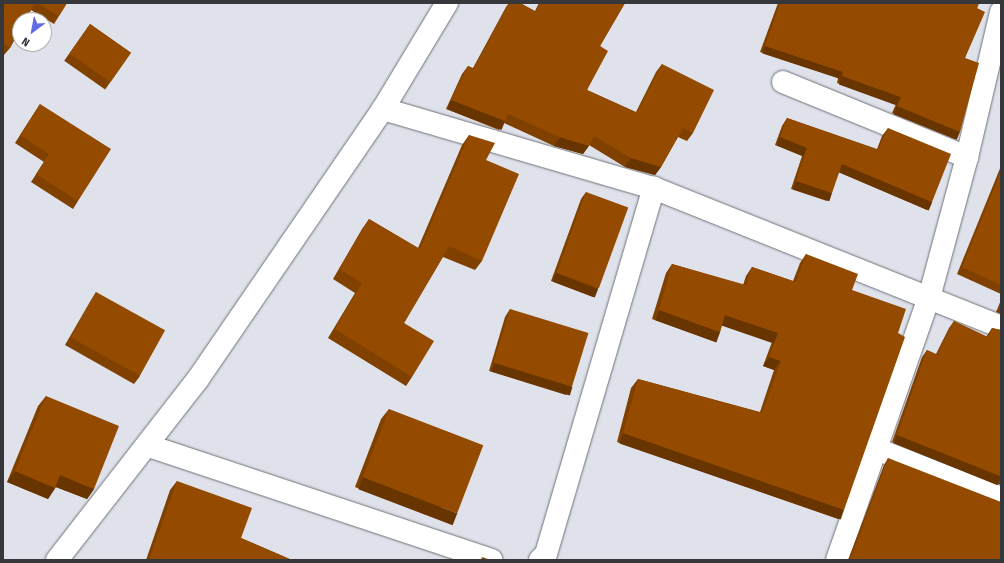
<!DOCTYPE html>
<style>
body{margin:0}
#map{position:relative;width:1004px;height:563px;overflow:hidden;background:#dfe2eb;font-family:"Fira Sans Condensed",sans-serif}
div>[style]{position:absolute}
.roads{filter:drop-shadow(0 0 1px #6e7179) drop-shadow(0 0 1px #6e7179)}
.minor>*{height:22px;margin:-11px;padding:0 11px;transform-origin:11px;border-radius:11px;background:#fff}
.tertiary>*{height:22px;margin:-11px;padding:0 11px;transform-origin:11px;border-radius:11px;background:#fff}
.wall>*{inset:0;background:#7f4000;transform-origin:0 0}
.shaded-wall>*{inset:0;background:#683400;transform-origin:0 0}
.building>*{inset:0;background:#944b00;transform-origin:0 0}
span{translate:-50% -50%;white-space:nowrap;text-align:center;line-height:1.15;-webkit-text-stroke:4px #fff;paint-order:stroke}
.frame{position:absolute;inset:0;border:4px solid #36373b;pointer-events:none}
.north{position:absolute;left:12px;top:12px;width:40px;height:40px;box-sizing:border-box;background:#fff;border:1px solid #afafb1;border-radius:50%;rotate:212deg;font-size:11px;font-weight:700;line-height:16px;text-align:center;color:#36373b}
.north::after{content:'';display:block;margin:auto;width:14px;height:18px;background:#616ce4;clip-path:polygon(50% 0,100% 100%,50% 72%,0 100%)}
</style>
<div id="map">
<div class="roads">
<div class="minor">
<div style="left:783px;top:82px;width:199px;rotate:22.2deg"></div>
<div style="left:383px;top:109px;width:282px;rotate:16.3deg"></div>
<div style="left:654px;top:188px;width:374px;rotate:21.8deg"></div>
<div style="left:149px;top:446px;width:361px;rotate:18.4deg"></div>
<div style="left:874px;top:448px;width:136px;rotate:21.5deg"></div>
<div style="left:540px;top:560px;width:8px;rotate:-45deg"></div>
<div style="left:546px;top:554px;width:382px;rotate:-73.6deg"></div>
<div style="left:837px;top:560px;width:278px;rotate:-70.7deg"></div>
<div style="left:929px;top:298px;width:146px;rotate:-74.9deg"></div>
<div style="left:967px;top:157px;width:149px;rotate:-76.8deg"></div>
</div>
<div class="tertiary">
<div style="left:57px;top:560px;width:229px;rotate:-52.1deg"></div>
<div style="left:198px;top:379px;width:327px;rotate:-55.6deg"></div>
<div style="left:383px;top:109px;width:124px;rotate:-58.9deg"></div>
</div>
</div>
<div class="wall">
<div style="clip-path:polygon(3px 3px,67px 3px,54px 24px,31px 10px,10px 48px,4px 55px,3px 55px)"></div>
<div style="clip-path:polygon(509px 3px,520px 3px,535px 11px,539px 3px,625px 3px,600px 46px,587px 90px,636px 112px,656px 72px,662px 64px,693px 133px,687px 141px,678px 137px,661px 167px,655px 175px,625px 167px,589px 145px,583px 154px,554px 146px,504px 123px,499px 130px,446px 109px,462px 74px,468px 66px,473px 68px,506px 7px)"></div>
<div style="clip-path:polygon(778px 3px,979px 3px,977px 8px,965px 58px,960px 132px,955px 139px,892px 113px,896px 104px,837px 83px,838px 78px,760px 52px)"></div>
<div style="left:90px;top:24px;width:50px;height:45px;rotate:35deg"></div>
<div style="clip-path:polygon(40px 104px,78px 201px,73px 209px,31px 182px,44px 162px,15px 143px)"></div>
<div style="clip-path:polygon(787px 118px,877px 149px,882px 136px,888px 128px,932px 202px,927px 210px,839px 172px,827px 201px,791px 189px,802px 156px,775px 145px,782px 126px)"></div>
<div style="clip-path:polygon(469px 135px,486px 160px,482px 261px,475px 270px,443px 257px,404px 323px,412px 377px,406px 386px,328px 338px,355px 293px,333px 279px,362px 229px,369px 219px,418px 248px,462px 145px)"></div>
<div style="clip-path:polygon(1001px 166px,1001px 294px,957px 274px)"></div>
<div style="clip-path:polygon(586px 192px,598px 289px,593px 297px,551px 281px,581px 199px)"></div>
<div style="clip-path:polygon(806px 254px,852px 290px,838px 519px,617px 442px,631px 388px,638px 379px,760px 412px,774px 370px,763px 366px,772px 342px,722px 325px,720px 332px,714px 341px,652px 319px,666px 273px,672px 264px,743px 285px,746px 276px,752px 267px,793px 281px,800px 263px)"></div>
<div style="clip-path:polygon(96px 292px,140px 376px,134px 384px,65px 345px,91px 300px)"></div>
<div style="clip-path:polygon(1001px 300px,1001px 314px,996px 312px)"></div>
<div style="clip-path:polygon(510px 309px,572px 387px,566px 395px,489px 371px,505px 317px)"></div>
<div style="clip-path:polygon(954px 321px,986px 337px,992px 328px,1001px 330px,1001px 485px,892px 442px,922px 357px,927px 350px,936px 354px,949px 328px)"></div>
<div style="clip-path:polygon(46px 396px,94px 489px,87px 499px,56px 487px,48px 499px,7px 482px,38px 406px)"></div>
<div style="clip-path:polygon(389px 409px,449px 523px,355px 487px,381px 419px)"></div>
<div style="clip-path:polygon(888px 458px,1001px 560px,848px 560px,884px 465px)"></div>
<div style="clip-path:polygon(177px 481px,241px 538px,292px 560px,146px 560px,170px 490px)"></div>
</div>
<div class="shaded-wall">
<div style="left:765px;top:46px;width:82px;height:8px;rotate:18deg"></div>
<div style="left:842px;top:76px;width:63px;height:9px;rotate:20deg"></div>
<div style="left:451px;top:100px;width:58px;height:10px;rotate:21deg"></div>
<div style="left:897px;top:106px;width:68px;height:9px;rotate:22deg"></div>
<div style="clip-path:polygon(560px 137px,589px 146px,583px 154px,554px 146px)"></div>
<div style="left:780px;top:137px;width:29px;height:9px;rotate:22deg"></div>
<div style="clip-path:polygon(631px 158px,661px 167px,655px 175px,625px 167px)"></div>
<div style="left:842px;top:164px;width:98px;height:9px;rotate:23deg"></div>
<div style="left:796px;top:181px;width:38px;height:9px;rotate:18deg"></div>
<div style="left:556px;top:273px;width:45px;height:9px;rotate:21deg"></div>
<div style="left:659px;top:310px;width:65px;height:11px;rotate:20deg"></div>
<div style="left:725px;top:315px;width:56px;height:11px;rotate:19deg"></div>
<div style="clip-path:polygon(769px 357px,781px 361px,774px 370px,763px 366px)"></div>
<div style="left:494px;top:363px;width:82px;height:9px;rotate:17deg"></div>
<div style="left:623px;top:433px;width:234px;height:11px;rotate:19deg"></div>
<div style="left:897px;top:435px;width:112px;height:9px;rotate:22deg"></div>
<div style="clip-path:polygon(15px 471px,55px 488px,48px 499px,7px 482px)"></div>
<div style="clip-path:polygon(60px 475px,94px 489px,87px 499px,53px 486px)"></div>
<div style="left:363px;top:477px;width:101px;height:13px;rotate:21deg"></div>
</div>
<div class="building">
<div style="clip-path:polygon(3px 3px,35px 3px,25px 20px,20px 20px,20px 29px,10px 48px,3px 44px)"></div>
<div style="clip-path:polygon(37px 3px,67px 3px,59px 16px)"></div>
<div style="clip-path:polygon(509px 3px,520px 3px,536px 12px,540px 3px,625px 3px,600px 46px,608px 51px,587px 90px,637px 113px,662px 64px,714px 90px,693px 133px,683px 128px,661px 167px,631px 158px,594px 136px,589px 146px,560px 137px,508px 114px,505px 121px,451px 100px,468px 66px,474px 69px)"></div>
<div style="clip-path:polygon(780px 3px,979px 3px,977px 8px,985px 12px,965px 58px,979px 63px,960px 132px,897px 106px,901px 97px,842px 76px,843px 72px,765px 46px)"></div>
<div style="left:90px;top:24px;width:50px;height:36px;rotate:35deg"></div>
<div style="clip-path:polygon(40px 104px,111px 149px,78px 201px,36px 174px,49px 154px,20px 135px)"></div>
<div style="clip-path:polygon(787px 118px,878px 150px,888px 128px,951px 154px,932px 202px,842px 164px,832px 193px,796px 181px,807px 148px,780px 137px)"></div>
<div style="clip-path:polygon(469px 135px,495px 143px,486px 160px,519px 174px,482px 261px,449px 246px,404px 323px,434px 341px,412px 377px,335px 329px,362px 283px,339px 269px,369px 219px,420px 249px)"></div>
<div style="clip-path:polygon(1001px 171px,1001px 285px,962px 267px)"></div>
<div style="left:586px;top:192px;width:45px;height:86px;rotate:20deg"></div>
<div style="clip-path:polygon(806px 254px,858px 274px,852px 290px,906px 309px,898px 333px,905px 337px,844px 510px,623px 433px,638px 379px,762px 413px,781px 361px,769px 357px,778px 333px,725px 315px,720px 332px,659px 310px,672px 264px,746px 285px,752px 267px,796px 282px)"></div>
<div style="left:96px;top:292px;width:79px;height:52px;rotate:29deg"></div>
<div style="left:510px;top:309px;width:82px;height:56px;rotate:17deg"></div>
<div style="clip-path:polygon(954px 321px,988px 337px,992px 328px,1001px 330px,1001px 476px,897px 435px,927px 350px,937px 355px)"></div>
<div style="clip-path:polygon(46px 396px,119px 426px,94px 489px,60px 475px,55px 488px,15px 471px)"></div>
<div style="left:389px;top:409px;width:101px;height:73px;rotate:21deg"></div>
<div style="clip-path:polygon(888px 458px,1001px 502px,1001px 560px,850px 560px)"></div>
<div style="clip-path:polygon(177px 481px,252px 508px,241px 538px,292px 560px,149px 560px)"></div>
<div style="clip-path:polygon(482px 557px,491px 560px,481px 560px)"></div>
</div>
<div class="frame"></div>
<div class="north">N</div>
</div>
